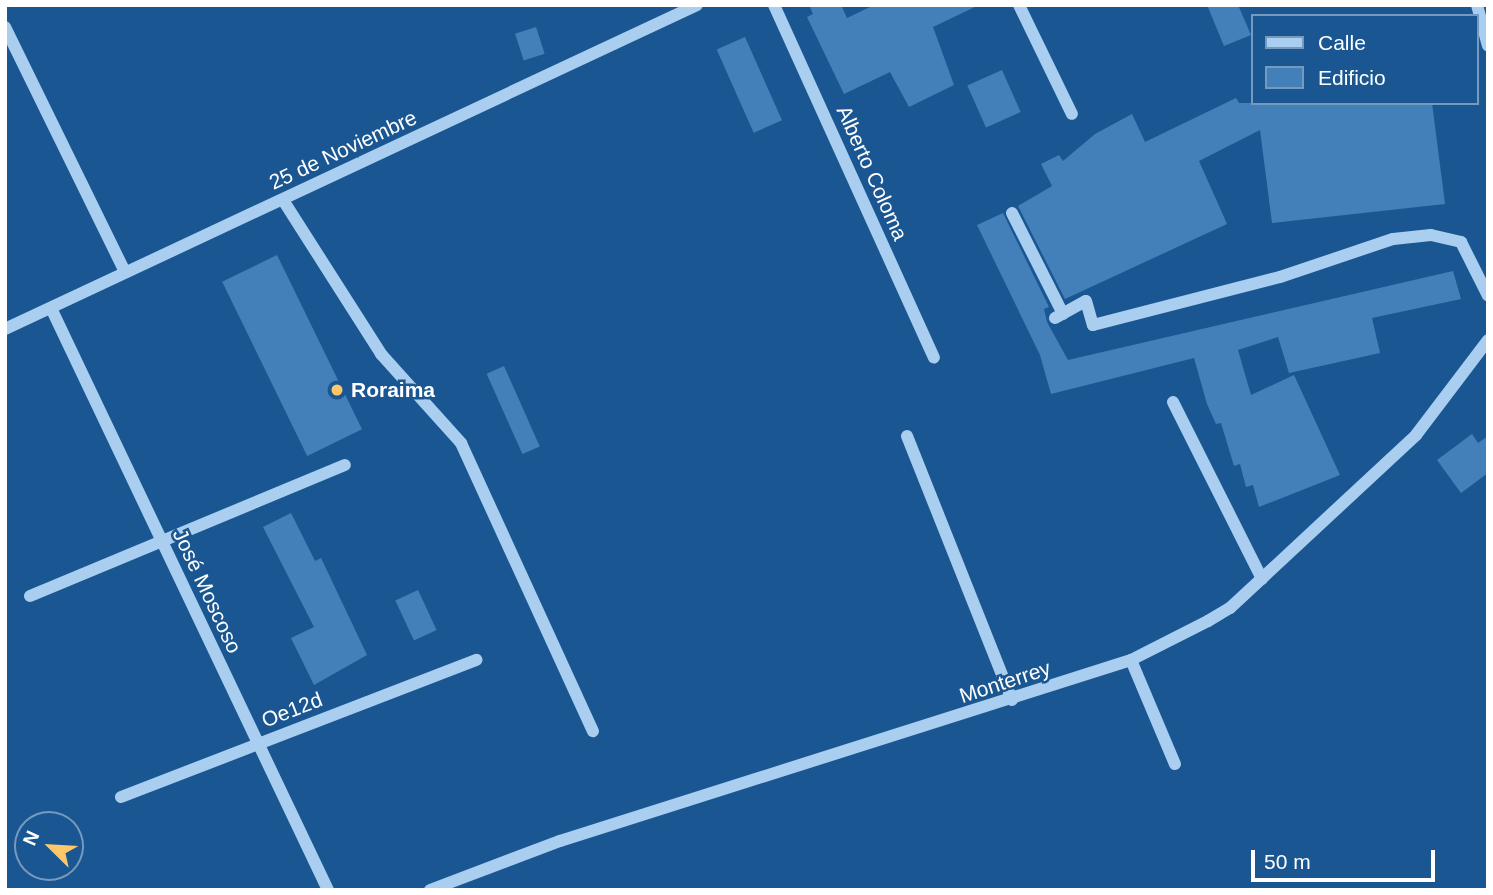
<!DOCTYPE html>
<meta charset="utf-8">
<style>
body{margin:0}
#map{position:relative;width:1493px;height:895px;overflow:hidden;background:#1a5792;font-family:Helvetica,sans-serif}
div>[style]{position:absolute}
.building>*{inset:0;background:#4380b9;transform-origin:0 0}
.minor>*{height:12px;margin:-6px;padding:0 6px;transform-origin:6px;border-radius:6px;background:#a9ceef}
.dots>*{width:19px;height:19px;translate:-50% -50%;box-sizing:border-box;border:4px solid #1a5792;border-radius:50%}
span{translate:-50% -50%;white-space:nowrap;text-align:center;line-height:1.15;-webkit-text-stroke:5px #1a5792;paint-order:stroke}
.street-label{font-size:21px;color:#fff}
.poi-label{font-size:21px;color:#fff;font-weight:700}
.left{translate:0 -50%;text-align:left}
.frame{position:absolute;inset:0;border:7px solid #fff;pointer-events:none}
.legend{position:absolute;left:1251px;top:14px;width:228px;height:91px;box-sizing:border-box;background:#1a5792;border:2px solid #769abe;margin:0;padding:9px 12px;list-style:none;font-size:21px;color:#fff}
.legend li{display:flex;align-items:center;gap:14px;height:35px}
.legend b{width:35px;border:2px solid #769abe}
.north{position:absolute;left:14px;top:811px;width:70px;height:70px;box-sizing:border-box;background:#1a5792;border:2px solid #769abe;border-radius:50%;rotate:294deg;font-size:19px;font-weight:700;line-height:28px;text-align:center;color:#fff}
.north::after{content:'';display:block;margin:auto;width:24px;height:32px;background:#ffc767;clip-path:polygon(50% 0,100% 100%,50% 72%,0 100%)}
.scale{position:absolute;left:1251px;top:850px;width:184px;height:32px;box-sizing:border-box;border:4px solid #fff;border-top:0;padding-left:9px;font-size:21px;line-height:24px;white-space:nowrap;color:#fff;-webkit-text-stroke:5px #1a5792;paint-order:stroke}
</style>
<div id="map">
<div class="building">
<div style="clip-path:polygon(809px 5px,841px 5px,847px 18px,874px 5px,979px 5px,933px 27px,954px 85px,909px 107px,890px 72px,844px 94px,807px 17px,813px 14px)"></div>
<div style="clip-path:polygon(1207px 5px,1238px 5px,1251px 35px,1224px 46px)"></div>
<div style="left:536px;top:27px;width:28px;height:22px;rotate:72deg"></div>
<div style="left:745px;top:37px;width:91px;height:31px;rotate:66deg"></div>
<div style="left:1002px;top:70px;width:46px;height:38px;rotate:66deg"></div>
<div style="clip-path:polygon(1236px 98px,1239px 103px,1432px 103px,1445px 204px,1272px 223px,1260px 130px,1199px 161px,1227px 224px,1065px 299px,1018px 206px,1052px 186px,1041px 164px,1059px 155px,1063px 161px,1095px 134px,1132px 114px,1145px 142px)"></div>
<div style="clip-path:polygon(1003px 213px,1049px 307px,1044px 309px,1047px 322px,1068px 360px,1453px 271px,1461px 299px,1372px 318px,1380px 353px,1289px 373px,1278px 337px,1238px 350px,1251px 395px,1294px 375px,1340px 475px,1259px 507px,1253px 485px,1246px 487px,1240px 464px,1234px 466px,1221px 423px,1216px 424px,1207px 404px,1194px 358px,1051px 394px,1040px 355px,977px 225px)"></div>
<div style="left:277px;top:255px;width:194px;height:61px;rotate:64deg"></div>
<div style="left:504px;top:366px;width:88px;height:19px;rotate:66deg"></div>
<div style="clip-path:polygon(1472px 434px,1478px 443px,1488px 436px,1488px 473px,1461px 493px,1437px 460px)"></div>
<div style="clip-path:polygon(291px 513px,315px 561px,321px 558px,367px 655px,314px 685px,291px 638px,314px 627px,263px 527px)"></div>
<div style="left:418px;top:590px;width:44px;height:25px;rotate:65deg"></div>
</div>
<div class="minor">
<div style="left:774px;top:5px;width:387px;rotate:65.6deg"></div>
<div style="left:1019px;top:5px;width:121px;rotate:64.1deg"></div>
<div style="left:1477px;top:5px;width:42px;rotate:75deg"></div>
<div style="left:5px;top:27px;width:273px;rotate:63.9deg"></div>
<div style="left:283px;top:200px;width:183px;rotate:57.5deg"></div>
<div style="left:381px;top:354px;width:120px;rotate:48deg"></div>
<div style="left:461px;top:443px;width:317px;rotate:65.4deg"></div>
<div style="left:1012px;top:213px;width:113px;rotate:63.2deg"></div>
<div style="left:51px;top:308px;width:645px;rotate:64.55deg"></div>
<div style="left:1055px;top:318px;width:35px;rotate:-29deg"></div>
<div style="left:1086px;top:301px;width:25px;rotate:74deg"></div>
<div style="left:1093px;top:325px;width:193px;rotate:-14.4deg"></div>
<div style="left:1280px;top:277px;width:119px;rotate:-18.6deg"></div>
<div style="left:1393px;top:239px;width:38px;rotate:-6deg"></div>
<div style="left:1431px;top:235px;width:31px;rotate:13deg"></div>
<div style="left:1461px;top:242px;width:60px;rotate:63.4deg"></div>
<div style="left:5px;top:329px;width:764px;rotate:-25.09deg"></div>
<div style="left:1173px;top:402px;width:198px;rotate:63.3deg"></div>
<div style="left:907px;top:436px;width:284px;rotate:68.3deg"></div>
<div style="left:30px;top:596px;width:341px;rotate:-22.6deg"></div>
<div style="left:1131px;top:660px;width:113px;rotate:67.1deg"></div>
<div style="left:121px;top:797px;width:381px;rotate:-21.1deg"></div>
<div style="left:430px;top:890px;width:139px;rotate:-20.7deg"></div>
<div style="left:560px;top:841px;width:599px;rotate:-17.59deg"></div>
<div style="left:1131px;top:660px;width:86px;rotate:-26.9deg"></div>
<div style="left:1208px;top:621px;width:26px;rotate:-31deg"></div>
<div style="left:1230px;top:608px;width:254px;rotate:-42.9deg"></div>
<div style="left:1416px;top:435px;width:119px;rotate:-52.8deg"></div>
</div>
<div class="dots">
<div style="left:337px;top:390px;background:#ffc767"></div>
</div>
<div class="street-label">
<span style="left:343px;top:150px;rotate:-25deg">25 de Noviembre</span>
<span style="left:872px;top:173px;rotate:66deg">Alberto Coloma</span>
<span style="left:207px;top:591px;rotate:65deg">José Moscoso</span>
<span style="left:1005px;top:682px;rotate:-18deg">Monterrey</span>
<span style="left:292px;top:710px;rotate:-21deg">Oe12d</span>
</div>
<div class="poi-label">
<span class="left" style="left:351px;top:390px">Roraima</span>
</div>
<div class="frame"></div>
<ul class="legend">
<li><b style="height:9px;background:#a9ceef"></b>Calle</li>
<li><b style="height:19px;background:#4380b9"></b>Edificio</li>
</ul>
<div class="north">N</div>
<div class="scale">50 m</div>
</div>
